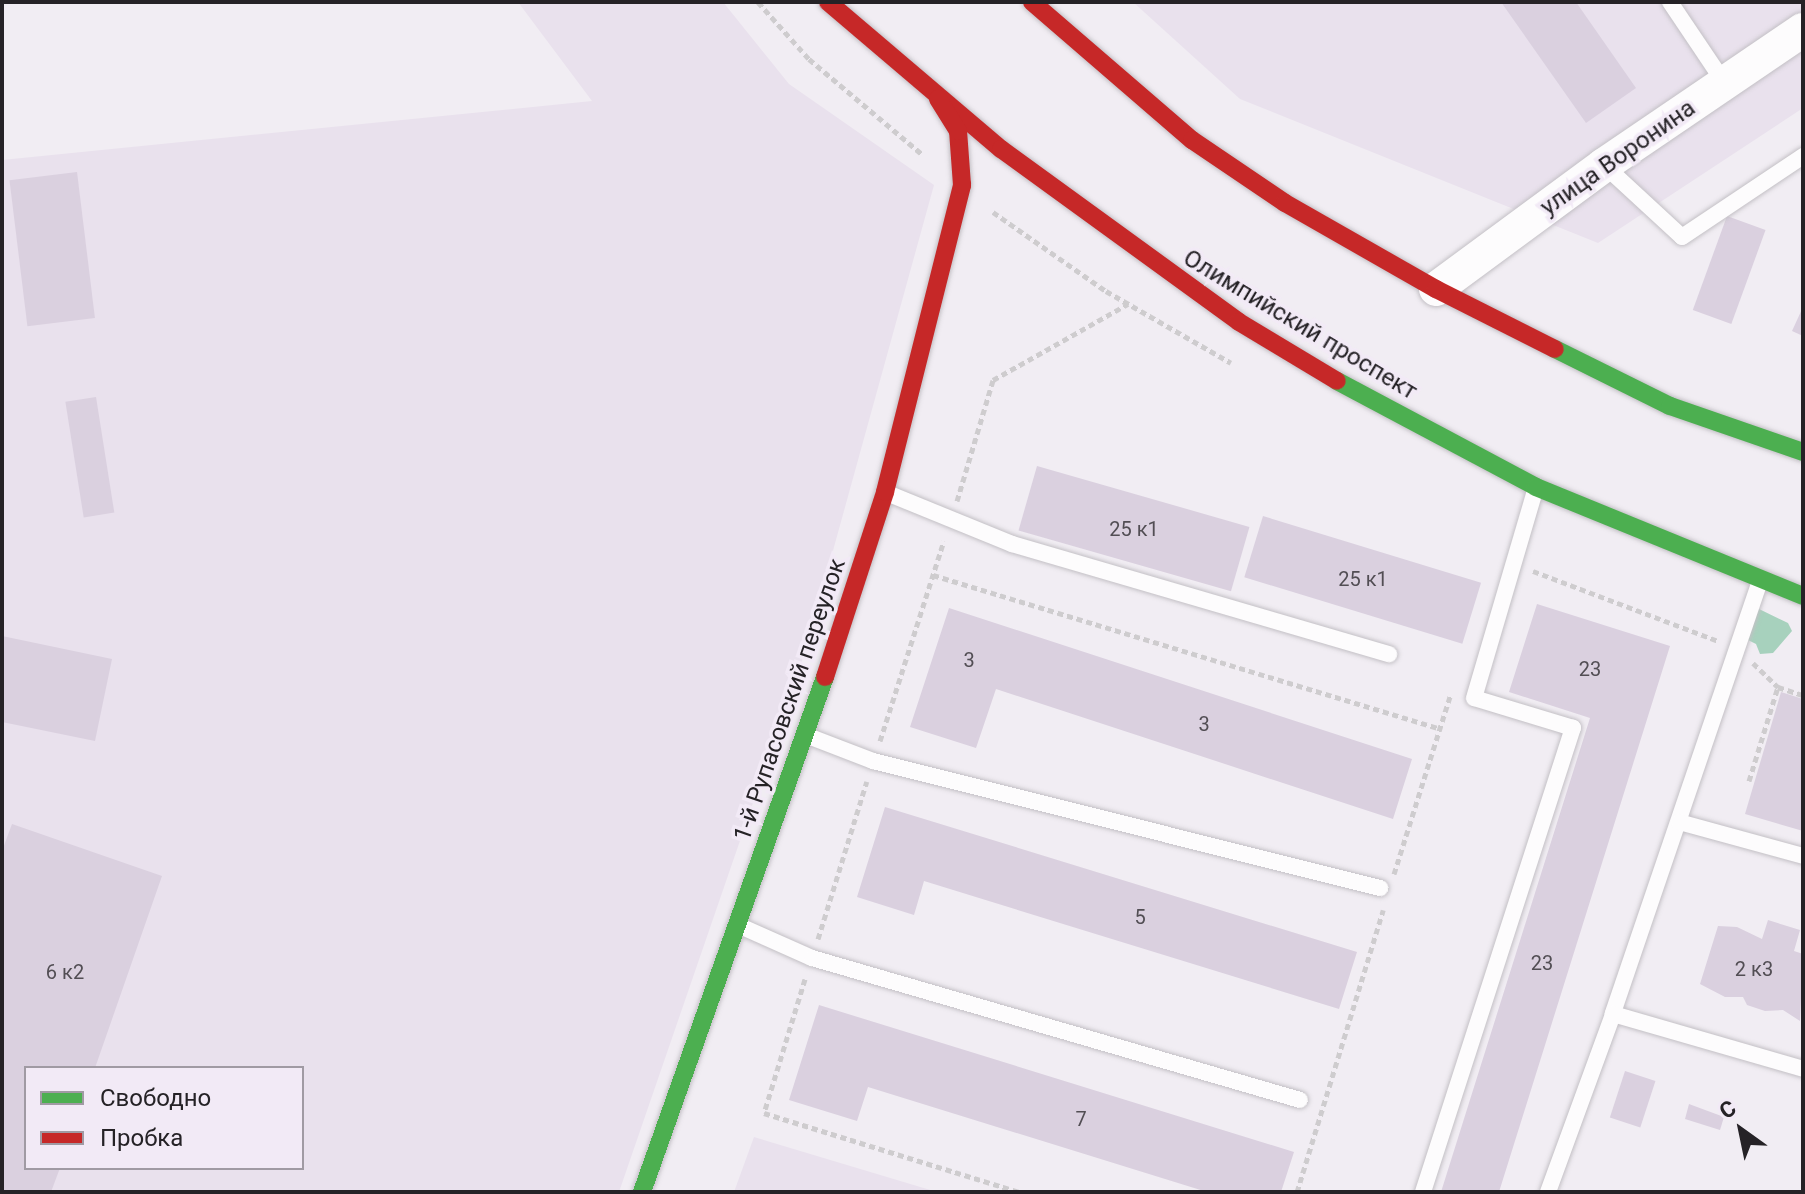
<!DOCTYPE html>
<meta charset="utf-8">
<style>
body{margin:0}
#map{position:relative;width:1805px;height:1194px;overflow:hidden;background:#f1edf3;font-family:Roboto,sans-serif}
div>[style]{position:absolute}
.built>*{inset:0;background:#e9e1ed}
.forest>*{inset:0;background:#a7d1bd}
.building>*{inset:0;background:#dad0df;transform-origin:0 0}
.path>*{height:5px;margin-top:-2.5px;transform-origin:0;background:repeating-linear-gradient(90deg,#ceccce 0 6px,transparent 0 10px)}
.roads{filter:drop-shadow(0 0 2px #c3c0c5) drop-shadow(0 0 2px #c3c0c5)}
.lane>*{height:16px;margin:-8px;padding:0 8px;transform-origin:8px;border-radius:8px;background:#fdfcfd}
.street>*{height:34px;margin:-17px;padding:0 17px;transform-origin:17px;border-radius:17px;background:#fdfcfd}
.fast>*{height:18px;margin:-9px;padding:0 9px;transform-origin:9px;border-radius:9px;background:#4caf50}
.jam>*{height:18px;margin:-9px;padding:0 9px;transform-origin:9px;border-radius:9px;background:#c62828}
span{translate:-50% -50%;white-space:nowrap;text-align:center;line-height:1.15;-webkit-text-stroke:7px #f2eaf6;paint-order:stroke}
.number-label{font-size:20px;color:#524e54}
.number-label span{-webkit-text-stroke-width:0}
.street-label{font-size:24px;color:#252226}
.frame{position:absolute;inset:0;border:4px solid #252226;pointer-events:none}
.legend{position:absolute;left:24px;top:1066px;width:280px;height:104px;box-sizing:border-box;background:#f2eaf6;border:2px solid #a09aa3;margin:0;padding:10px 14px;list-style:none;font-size:24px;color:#252226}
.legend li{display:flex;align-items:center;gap:16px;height:40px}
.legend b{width:40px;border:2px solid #a09aa3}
.north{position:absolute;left:1701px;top:1090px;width:80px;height:80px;-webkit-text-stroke:6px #f2eaf6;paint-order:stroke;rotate:327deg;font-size:22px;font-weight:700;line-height:32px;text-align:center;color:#252226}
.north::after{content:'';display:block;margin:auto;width:28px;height:36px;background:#252226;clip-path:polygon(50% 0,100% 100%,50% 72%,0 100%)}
</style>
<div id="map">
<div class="built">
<div style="clip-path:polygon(evenodd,518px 2px,723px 2px,789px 84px,934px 185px,805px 652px,619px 1192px,2px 1192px,2px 160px,592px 101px,518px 2px,26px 1068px,302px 1068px,302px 1168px,26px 1168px,26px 1068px)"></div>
<div style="clip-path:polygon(1133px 2px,1803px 2px,1803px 108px,1598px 243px,1240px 99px)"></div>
<div style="clip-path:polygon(754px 1137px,937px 1192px,734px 1192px)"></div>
</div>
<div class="forest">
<div style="clip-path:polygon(1757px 608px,1788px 623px,1792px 631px,1773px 653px,1760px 654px,1756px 644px,1744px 638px)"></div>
</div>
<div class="building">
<div style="clip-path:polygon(1501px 2px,1576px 2px,1636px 88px,1586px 123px)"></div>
<div style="left:77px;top:172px;width:147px;height:68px;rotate:83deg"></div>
<div style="left:1727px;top:216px;width:41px;height:100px;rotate:20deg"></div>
<div style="clip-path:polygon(1803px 307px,1803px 336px,1792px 331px)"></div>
<div style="left:96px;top:397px;width:117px;height:31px;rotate:81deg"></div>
<div style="left:1037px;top:466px;width:221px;height:67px;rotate:16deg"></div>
<div style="left:1263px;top:516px;width:228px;height:64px;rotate:17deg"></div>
<div style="clip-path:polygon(1537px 604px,1670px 646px,1499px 1192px,1441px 1192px,1590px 718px,1509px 692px)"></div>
<div style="clip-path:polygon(949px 608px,1412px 759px,1393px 819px,996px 689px,976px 748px,910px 727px)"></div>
<div style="clip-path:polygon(2px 636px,112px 659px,95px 741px,2px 722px)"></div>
<div style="clip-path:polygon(1781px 692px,1803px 699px,1803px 831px,1745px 814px)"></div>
<div style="clip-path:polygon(885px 807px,1357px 952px,1339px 1009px,924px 881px,914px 915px,857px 897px)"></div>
<div style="clip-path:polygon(12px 824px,162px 876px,95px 1068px,26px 1068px,26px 1168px,60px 1168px,51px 1192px,2px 1192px,2px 851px)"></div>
<div style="clip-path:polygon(1768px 920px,1800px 930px,1794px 951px,1803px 954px,1800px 1021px,1783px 1010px,1765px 1011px,1747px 1005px,1743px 997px,1725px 997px,1700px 984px,1718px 926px,1737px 927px,1762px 939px)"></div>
<div style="clip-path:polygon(819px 1005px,1294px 1152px,1281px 1192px,1207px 1192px,868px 1087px,857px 1121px,789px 1100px)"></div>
<div style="left:1625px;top:1071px;width:32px;height:49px;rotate:18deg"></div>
<div style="clip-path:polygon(1689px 1104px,1724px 1117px,1720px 1130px,1685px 1119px)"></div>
</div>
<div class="path">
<div style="left:758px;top:2px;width:76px;rotate:48.2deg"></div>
<div style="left:809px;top:59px;width:149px;rotate:40.1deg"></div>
<div style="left:993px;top:212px;width:138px;rotate:35deg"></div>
<div style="left:1106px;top:291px;width:144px;rotate:29.9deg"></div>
<div style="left:957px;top:501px;width:126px;rotate:-73.4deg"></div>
<div style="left:993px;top:380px;width:155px;rotate:-29.4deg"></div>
<div style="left:1533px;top:571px;width:198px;rotate:20.7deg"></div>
<div style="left:933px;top:575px;width:528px;rotate:16.86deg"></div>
<div style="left:1753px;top:663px;width:35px;rotate:44deg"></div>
<div style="left:880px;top:741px;width:210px;rotate:-72.3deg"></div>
<div style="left:1749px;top:781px;width:98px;rotate:-72.9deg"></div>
<div style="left:1778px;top:687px;width:26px;rotate:18deg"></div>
<div style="left:1394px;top:874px;width:187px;rotate:-72.5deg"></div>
<div style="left:818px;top:939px;width:165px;rotate:-72.8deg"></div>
<div style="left:805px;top:979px;width:140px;rotate:107deg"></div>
<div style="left:764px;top:1113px;width:267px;rotate:17.2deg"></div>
<div style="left:1297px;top:1192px;width:295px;rotate:-73deg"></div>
</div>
<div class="roads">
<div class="lane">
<div style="left:1670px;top:2px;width:99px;rotate:56.1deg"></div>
<div style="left:1604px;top:165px;width:106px;rotate:42.7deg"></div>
<div style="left:1682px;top:237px;width:146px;rotate:-33.8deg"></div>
<div style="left:887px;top:493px;width:135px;rotate:22.2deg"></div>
<div style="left:1012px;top:544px;width:393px;rotate:16.3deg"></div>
<div style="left:1760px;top:581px;width:457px;rotate:108.8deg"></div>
<div style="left:1613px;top:1014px;width:198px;rotate:16.1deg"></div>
<div style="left:808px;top:736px;width:70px;rotate:21deg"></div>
<div style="left:873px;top:761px;width:523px;rotate:14.06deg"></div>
<div style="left:1679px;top:822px;width:129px;rotate:15.3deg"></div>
<div style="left:740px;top:926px;width:79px;rotate:24deg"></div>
<div style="left:812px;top:958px;width:508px;rotate:16.22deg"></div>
<div style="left:1423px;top:1192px;width:488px;rotate:-72.1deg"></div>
<div style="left:1573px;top:728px;width:103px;rotate:-163.1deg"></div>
<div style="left:1474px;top:698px;width:219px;rotate:-73.6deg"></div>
<div style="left:1548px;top:1192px;width:189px;rotate:-69.9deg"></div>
</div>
<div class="street">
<div style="left:1436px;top:289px;width:209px;rotate:-36.4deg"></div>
<div style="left:1604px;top:165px;width:240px;rotate:-34.2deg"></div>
</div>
<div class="fast">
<div style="left:1555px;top:349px;width:128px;rotate:26.4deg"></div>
<div style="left:1670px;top:406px;width:141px;rotate:19.1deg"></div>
<div style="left:1337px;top:381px;width:225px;rotate:28deg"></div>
<div style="left:1536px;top:487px;width:288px;rotate:22.2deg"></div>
<div style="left:642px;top:1192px;width:547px;rotate:-70.44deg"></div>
</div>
<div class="jam">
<div style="left:828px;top:2px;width:227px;rotate:40.4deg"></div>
<div style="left:1001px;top:149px;width:294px;rotate:36deg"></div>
<div style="left:1239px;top:322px;width:114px;rotate:31deg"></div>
<div style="left:1032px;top:2px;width:211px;rotate:40.8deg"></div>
<div style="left:1192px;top:140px;width:112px;rotate:34.1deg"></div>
<div style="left:1285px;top:203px;width:174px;rotate:29.7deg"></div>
<div style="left:1436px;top:289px;width:133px;rotate:26.8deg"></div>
<div style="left:825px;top:677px;width:194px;rotate:-72deg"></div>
<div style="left:885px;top:492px;width:317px;rotate:-75.9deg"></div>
<div style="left:962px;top:185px;width:54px;rotate:-94.2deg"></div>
<div style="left:958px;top:131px;width:38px;rotate:-122deg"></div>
</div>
</div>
<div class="number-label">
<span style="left:1134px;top:529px">25 к1</span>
<span style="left:1363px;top:579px">25 к1</span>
<span style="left:969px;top:660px">3</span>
<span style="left:1590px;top:669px">23</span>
<span style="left:1204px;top:724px">3</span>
<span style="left:1140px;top:917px">5</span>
<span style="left:1542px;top:963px">23</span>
<span style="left:1754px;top:969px">2 к3</span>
<span style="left:65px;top:972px">6 к2</span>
<span style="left:1081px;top:1119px">7</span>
</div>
<div class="street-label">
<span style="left:1618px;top:158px;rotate:-35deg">улица Воронина</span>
<span style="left:1300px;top:325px;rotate:31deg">Олимпийский проспект</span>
<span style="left:790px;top:700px;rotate:-71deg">1-й Рупасовский переулок</span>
</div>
<div class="frame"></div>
<ul class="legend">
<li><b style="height:10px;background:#4caf50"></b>Свободно</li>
<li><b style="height:10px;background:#c62828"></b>Пробка</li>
</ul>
<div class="north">С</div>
</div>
